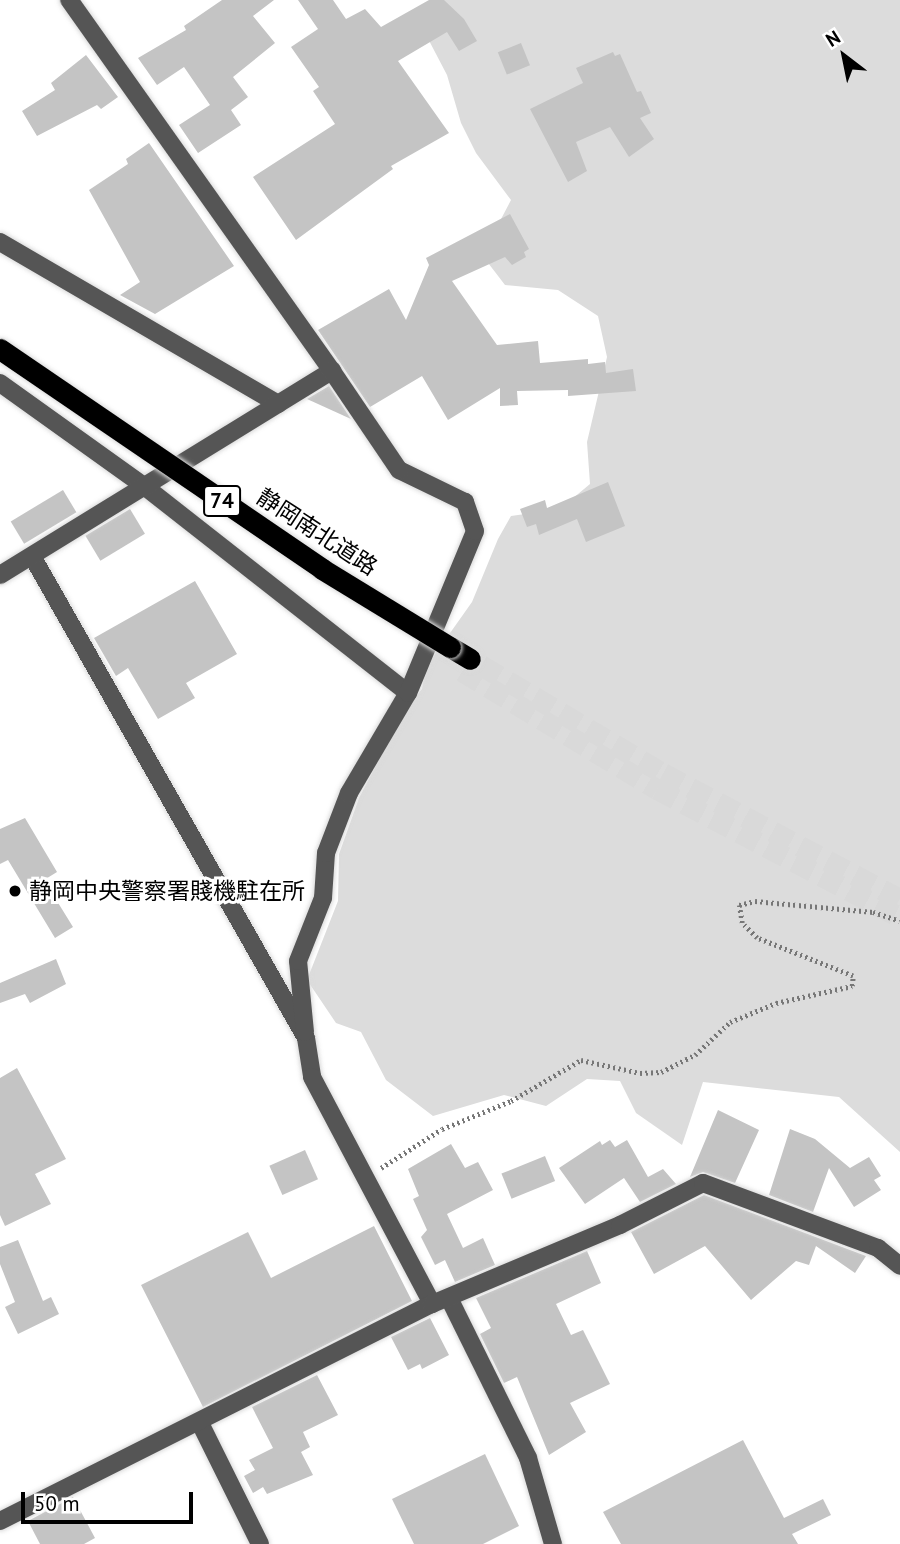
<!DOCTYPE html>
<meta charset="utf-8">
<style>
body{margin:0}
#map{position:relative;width:900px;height:1544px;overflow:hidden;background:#fff;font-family:"PT Sans","Noto Sans JP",sans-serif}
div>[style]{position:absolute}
.green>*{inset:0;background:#dcdcdc}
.building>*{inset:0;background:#c4c4c4;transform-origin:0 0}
.highway-tunnel>*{height:21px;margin-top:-10.5px;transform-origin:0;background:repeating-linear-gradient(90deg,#d9d9d9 0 21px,transparent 0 31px)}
.path>*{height:4.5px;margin-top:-2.25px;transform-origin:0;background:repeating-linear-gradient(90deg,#777 0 2px,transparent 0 5.5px)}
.roads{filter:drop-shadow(0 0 2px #dbdbdb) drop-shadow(0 0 2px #dbdbdb)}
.minor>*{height:18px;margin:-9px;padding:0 9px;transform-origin:9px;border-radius:9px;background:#555}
.highway>*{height:21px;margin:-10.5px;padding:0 10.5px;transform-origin:10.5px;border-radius:10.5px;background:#000}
.bridges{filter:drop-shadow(0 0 2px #dbdbdb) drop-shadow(0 0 2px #dbdbdb)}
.highway-bridge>*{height:21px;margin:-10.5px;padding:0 10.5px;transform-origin:10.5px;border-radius:10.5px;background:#000}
.dots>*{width:19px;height:19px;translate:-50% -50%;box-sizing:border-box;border:4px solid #fff;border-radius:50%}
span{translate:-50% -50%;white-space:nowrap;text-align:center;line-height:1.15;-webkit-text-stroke:6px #fff;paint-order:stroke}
.shield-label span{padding:2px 5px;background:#fff;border:2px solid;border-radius:5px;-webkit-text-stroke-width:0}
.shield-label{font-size:21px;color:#000;font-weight:700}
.street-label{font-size:23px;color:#000}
.poi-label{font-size:23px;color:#000}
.left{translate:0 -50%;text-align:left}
.north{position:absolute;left:809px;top:21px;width:70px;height:70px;-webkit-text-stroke:5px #fff;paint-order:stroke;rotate:328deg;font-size:19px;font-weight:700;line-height:28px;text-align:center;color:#000}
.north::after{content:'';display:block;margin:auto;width:24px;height:32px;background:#000;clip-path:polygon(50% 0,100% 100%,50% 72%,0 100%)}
.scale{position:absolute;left:21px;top:1492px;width:172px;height:32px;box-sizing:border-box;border:4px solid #000;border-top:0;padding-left:9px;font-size:21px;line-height:24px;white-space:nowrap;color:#000;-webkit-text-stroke:5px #fff;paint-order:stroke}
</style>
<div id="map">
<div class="green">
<div style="clip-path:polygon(442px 0,900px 0,900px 1152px,839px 1097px,703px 1082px,682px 1145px,636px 1113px,620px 1081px,587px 1079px,546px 1106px,504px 1095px,433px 1116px,386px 1080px,361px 1032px,336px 1023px,307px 980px,338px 901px,339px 854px,359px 798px,404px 712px,422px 689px,426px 667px,472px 602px,498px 539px,511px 516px,560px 509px,590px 484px,587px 442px,607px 357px,598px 316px,558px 290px,505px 285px,482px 255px,511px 200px,476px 153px,461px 123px,447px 75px,424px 31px)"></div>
</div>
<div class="building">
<div style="clip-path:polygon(222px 0,274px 0,253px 16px,275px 43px,233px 77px,248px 97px,231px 110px,241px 125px,198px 153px,179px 125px,210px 105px,184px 67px,157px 85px,138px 58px,186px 30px,184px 26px)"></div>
<div style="clip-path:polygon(298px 0,333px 0,346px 19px,365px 9px,381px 27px,429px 0,444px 0,464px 19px,477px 41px,459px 51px,447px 32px,398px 61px,449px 133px,391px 166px,393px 169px,296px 240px,253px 177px,335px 124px,313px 91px,319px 87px,291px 47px,318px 29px)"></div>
<div style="left:521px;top:43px;width:24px;height:25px;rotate:68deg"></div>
<div style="clip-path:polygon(613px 52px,615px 56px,620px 54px,637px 92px,641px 91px,651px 113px,640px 118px,654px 139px,629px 157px,610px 127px,576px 142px,587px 171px,568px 182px,530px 109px,583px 83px,576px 68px)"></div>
<div style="clip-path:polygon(86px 55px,118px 97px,101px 109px,97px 105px,37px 136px,22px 111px,55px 90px,51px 83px)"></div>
<div style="clip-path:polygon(149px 143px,234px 266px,155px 314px,120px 295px,140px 282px,89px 190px,128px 164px,126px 159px)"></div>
<div style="clip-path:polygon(510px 214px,529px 249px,524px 252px,526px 257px,512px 265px,505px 257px,452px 281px,497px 345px,538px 341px,540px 363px,588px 359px,588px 364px,605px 362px,606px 373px,633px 369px,636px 391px,568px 396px,568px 390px,517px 391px,518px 405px,500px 406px,500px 388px,448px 420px,422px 376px,370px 407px,318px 330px,389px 289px,406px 320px,429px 265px,426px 258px)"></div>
<div style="clip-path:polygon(329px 386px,351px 419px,307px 399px)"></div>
<div style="clip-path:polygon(608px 482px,625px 526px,586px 542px,577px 519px,539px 535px,536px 524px,527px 527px,520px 509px,545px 500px,547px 508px)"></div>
<div style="left:63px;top:490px;width:26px;height:61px;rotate:59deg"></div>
<div style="left:130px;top:509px;width:29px;height:52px;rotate:59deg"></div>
<div style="clip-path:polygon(195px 581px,237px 654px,186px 683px,195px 698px,158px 719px,128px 668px,116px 676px,94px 638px)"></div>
<div style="clip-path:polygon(25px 818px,57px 872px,44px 880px,73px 927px,55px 938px,8px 860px,0 864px,0 829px)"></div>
<div style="clip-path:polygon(56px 959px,66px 984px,30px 1003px,25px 994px,0 1003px,0 983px)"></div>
<div style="clip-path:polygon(17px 1068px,66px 1159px,35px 1174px,51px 1204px,5px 1226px,0 1215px,0 1078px)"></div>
<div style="clip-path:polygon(718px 1110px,759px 1130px,735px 1183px,703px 1172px,690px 1177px)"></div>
<div style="clip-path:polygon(790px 1129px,815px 1139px,850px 1168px,869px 1157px,881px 1176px,874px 1180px,881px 1190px,854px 1207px,829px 1168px,813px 1212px,769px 1195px)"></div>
<div style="clip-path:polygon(610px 1140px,615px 1147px,627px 1140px,648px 1177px,663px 1169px,676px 1184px,640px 1202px,624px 1178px,585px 1204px,559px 1168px,600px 1141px,602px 1145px)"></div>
<div style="clip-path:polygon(451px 1144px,465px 1168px,478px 1162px,493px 1190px,447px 1214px,463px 1248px,483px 1238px,495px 1265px,455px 1282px,445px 1260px,435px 1265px,421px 1237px,427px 1230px,413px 1199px,419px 1196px,408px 1169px)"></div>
<div style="left:305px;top:1150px;width:32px;height:39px;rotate:66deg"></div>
<div style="left:545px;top:1156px;width:27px;height:47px;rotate:68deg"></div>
<div style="clip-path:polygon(704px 1195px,866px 1256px,855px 1273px,816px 1246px,809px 1265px,796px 1261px,751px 1300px,705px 1246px,654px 1274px,631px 1232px)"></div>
<div style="clip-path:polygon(374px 1226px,412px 1301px,203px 1407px,141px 1285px,248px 1232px,271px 1278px)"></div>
<div style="clip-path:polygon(18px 1240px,43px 1301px,51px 1297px,59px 1314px,18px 1334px,5px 1307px,15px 1302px,0 1264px,0 1247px)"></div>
<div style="clip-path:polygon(587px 1251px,601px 1283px,556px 1304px,571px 1335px,583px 1330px,610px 1384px,570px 1403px,586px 1432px,549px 1455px,517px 1377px,504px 1383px,480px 1334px,491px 1328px,476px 1298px)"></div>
<div style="clip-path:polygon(430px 1318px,449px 1355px,422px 1369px,420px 1364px,408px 1370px,391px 1337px)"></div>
<div style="clip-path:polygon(317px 1375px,338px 1415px,303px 1432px,310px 1447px,301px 1452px,313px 1475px,267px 1494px,263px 1487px,253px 1493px,244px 1476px,255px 1470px,249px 1460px,273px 1448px,252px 1407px)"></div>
<div style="clip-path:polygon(743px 1440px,784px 1518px,823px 1499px,831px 1515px,792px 1534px,798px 1544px,621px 1544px,603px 1512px)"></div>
<div style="clip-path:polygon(485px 1454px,519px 1526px,483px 1544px,414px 1544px,392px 1499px)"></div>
<div style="clip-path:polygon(73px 1497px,95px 1538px,84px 1544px,40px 1544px,28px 1521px)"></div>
</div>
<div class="highway-tunnel">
<div style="left:481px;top:665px;width:212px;rotate:30.7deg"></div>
<div style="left:663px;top:773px;width:268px;rotate:28deg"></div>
<div style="left:462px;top:671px;width:228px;rotate:31.2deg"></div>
<div style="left:657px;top:789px;width:275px;rotate:27.8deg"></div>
</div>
<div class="path">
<div style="left:381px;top:1168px;width:72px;rotate:-32.6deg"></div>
<div style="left:442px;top:1129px;width:74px;rotate:-22.1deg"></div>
<div style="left:511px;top:1101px;width:81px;rotate:-30.4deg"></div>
<div style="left:581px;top:1060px;width:60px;rotate:12.4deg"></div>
<div style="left:640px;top:1073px;width:21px;rotate:-3deg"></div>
<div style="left:661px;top:1072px;width:38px;rotate:-27deg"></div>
<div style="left:695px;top:1055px;width:48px;rotate:-43.3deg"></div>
<div style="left:730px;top:1022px;width:50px;rotate:-22.4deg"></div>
<div style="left:776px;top:1003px;width:78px;rotate:-12.6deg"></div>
<div style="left:852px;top:986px;width:10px;rotate:-84deg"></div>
<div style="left:853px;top:976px;width:103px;rotate:-158.4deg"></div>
<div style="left:757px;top:938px;width:21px;rotate:-135deg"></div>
<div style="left:742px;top:923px;width:18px;rotate:-99deg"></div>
<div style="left:739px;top:905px;width:16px;rotate:-14deg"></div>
<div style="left:755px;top:901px;width:119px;rotate:5.3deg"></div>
<div style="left:873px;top:912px;width:28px;rotate:18deg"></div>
</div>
<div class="roads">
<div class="minor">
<div style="left:0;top:242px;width:322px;rotate:30.2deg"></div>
<div style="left:0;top:383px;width:177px;rotate:35.6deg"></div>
<div style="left:144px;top:486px;width:335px;rotate:38.1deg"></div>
<div style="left:32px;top:556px;width:554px;rotate:60.38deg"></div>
<div style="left:306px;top:1038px;width:39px;rotate:81deg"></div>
<div style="left:312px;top:1077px;width:257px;rotate:62.1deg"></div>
<div style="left:0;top:575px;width:390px;rotate:-31.6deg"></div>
<div style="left:332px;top:371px;width:455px;rotate:-125.3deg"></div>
<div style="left:305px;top:1032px;width:71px;rotate:-95.6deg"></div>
<div style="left:298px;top:961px;width:68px;rotate:-68.4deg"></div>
<div style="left:323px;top:898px;width:45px;rotate:-86.2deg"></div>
<div style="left:326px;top:853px;width:64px;rotate:-69deg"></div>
<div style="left:349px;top:793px;width:116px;rotate:-59.5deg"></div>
<div style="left:408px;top:693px;width:175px;rotate:-67.5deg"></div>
<div style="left:475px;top:531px;width:31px;rotate:-109deg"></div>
<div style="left:465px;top:502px;width:73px;rotate:-154.1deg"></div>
<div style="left:399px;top:470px;width:120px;rotate:-124.1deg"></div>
<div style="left:450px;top:1300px;width:176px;rotate:63.7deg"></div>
<div style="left:528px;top:1458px;width:90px;rotate:73.8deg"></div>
<div style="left:200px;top:1423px;width:135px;rotate:63.6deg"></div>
<div style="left:0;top:1521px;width:483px;rotate:-26.7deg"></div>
<div style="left:432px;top:1304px;width:204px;rotate:-22.8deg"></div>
<div style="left:620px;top:1225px;width:93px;rotate:-26.8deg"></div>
<div style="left:703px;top:1183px;width:187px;rotate:20.4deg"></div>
<div style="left:878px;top:1248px;width:28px;rotate:39deg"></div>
</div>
<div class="highway">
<div style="left:450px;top:647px;width:23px;rotate:31deg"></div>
</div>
</div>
<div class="bridges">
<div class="highway-bridge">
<div style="left:0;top:349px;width:390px;rotate:34.3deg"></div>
<div style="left:322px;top:569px;width:150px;rotate:31.4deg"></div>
</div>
</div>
<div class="dots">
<div style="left:15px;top:891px;background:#000"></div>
</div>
<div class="shield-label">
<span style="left:222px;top:501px">74</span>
</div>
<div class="street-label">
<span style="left:317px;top:532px;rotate:33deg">静岡南北道路</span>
</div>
<div class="poi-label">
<span class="left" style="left:29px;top:891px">静岡中央警察署賤機駐在所</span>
</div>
<div class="north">N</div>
<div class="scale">50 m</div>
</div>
